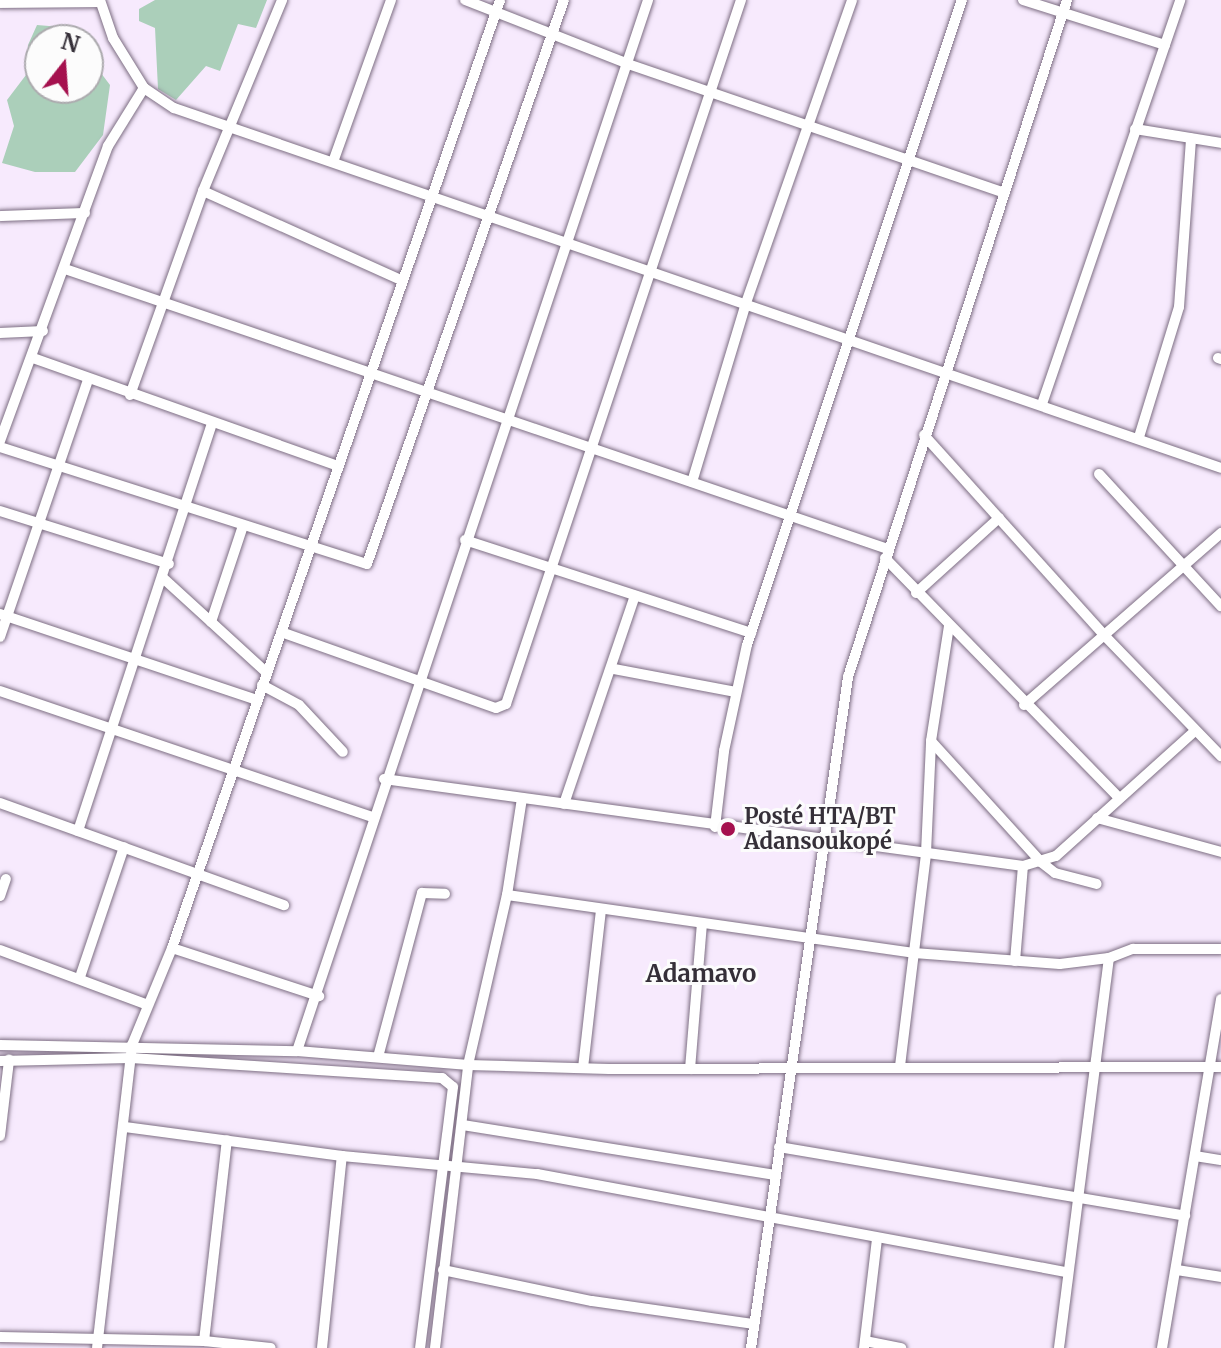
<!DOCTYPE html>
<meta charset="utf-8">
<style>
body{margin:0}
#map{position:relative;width:1221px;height:1348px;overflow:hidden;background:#f7eafd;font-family:Merriweather,serif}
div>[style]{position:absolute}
.green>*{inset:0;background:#abcfba}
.roads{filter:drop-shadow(0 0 2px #7d6e83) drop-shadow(0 0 2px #7d6e83)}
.minor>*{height:10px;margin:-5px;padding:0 5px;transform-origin:5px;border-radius:5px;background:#fff}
.dots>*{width:22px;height:22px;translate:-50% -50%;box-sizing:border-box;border:4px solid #fcfcfc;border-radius:50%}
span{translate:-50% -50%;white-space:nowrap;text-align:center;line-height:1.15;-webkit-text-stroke:6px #fcfcfc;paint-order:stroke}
.poi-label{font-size:22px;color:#352f38;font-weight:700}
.left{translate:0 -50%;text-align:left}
.neighbourhood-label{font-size:24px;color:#352f38;font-weight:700}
.north{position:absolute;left:24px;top:24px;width:80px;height:80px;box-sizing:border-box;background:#fcfcfc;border:2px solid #acaaae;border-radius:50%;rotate:17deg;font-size:22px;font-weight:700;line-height:32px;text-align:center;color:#352f38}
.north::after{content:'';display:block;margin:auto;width:28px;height:36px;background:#a5114e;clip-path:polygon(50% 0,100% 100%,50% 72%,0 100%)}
</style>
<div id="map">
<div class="green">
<div style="clip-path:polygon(155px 0,267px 0,256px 28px,238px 24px,220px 71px,206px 66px,176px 100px,158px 89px,155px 28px,139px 21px,139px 9px)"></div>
<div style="clip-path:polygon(37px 25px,61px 27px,63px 40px,40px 40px,40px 88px,88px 88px,88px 56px,110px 85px,103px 135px,75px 172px,35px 172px,2px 163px,14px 126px,7px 100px,29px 71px,28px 45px)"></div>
</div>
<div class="roads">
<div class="minor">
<div style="left:100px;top:0;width:40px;rotate:71.1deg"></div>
<div style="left:113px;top:38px;width:59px;rotate:58.2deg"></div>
<div style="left:144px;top:88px;width:36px;rotate:34deg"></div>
<div style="left:174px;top:108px;width:1107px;rotate:18.97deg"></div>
<div style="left:465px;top:0;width:175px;rotate:21.4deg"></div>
<div style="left:628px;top:64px;width:398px;rotate:18.9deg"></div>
<div style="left:1023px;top:0;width:149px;rotate:17.6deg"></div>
<div style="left:0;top:3px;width:100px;rotate:-0.6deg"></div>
<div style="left:1135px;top:129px;width:87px;rotate:9.2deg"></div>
<div style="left:333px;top:162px;width:172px;rotate:-70.3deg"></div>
<div style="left:203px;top:191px;width:217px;rotate:24.2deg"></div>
<div style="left:0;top:216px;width:85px;rotate:-2deg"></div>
<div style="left:65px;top:269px;width:869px;rotate:18.79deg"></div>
<div style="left:0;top:333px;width:43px;rotate:-2.7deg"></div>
<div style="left:33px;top:358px;width:324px;rotate:19.5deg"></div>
<div style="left:1218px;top:358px;width:3px;rotate:18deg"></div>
<div style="left:130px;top:395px;width:217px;rotate:-70.3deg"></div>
<div style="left:203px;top:191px;width:207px;rotate:-67.5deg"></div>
<div style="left:1042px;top:404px;width:427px;rotate:-71.1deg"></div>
<div style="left:924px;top:435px;width:268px;rotate:48deg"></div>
<div style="left:1103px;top:634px;width:170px;rotate:46deg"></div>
<div style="left:1139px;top:437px;width:136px;rotate:-72.9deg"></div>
<div style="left:1179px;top:307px;width:169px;rotate:-85.9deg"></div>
<div style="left:0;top:441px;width:314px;rotate:-69.9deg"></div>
<div style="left:108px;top:146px;width:68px;rotate:-58.2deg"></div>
<div style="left:0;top:447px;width:385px;rotate:17.7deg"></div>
<div style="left:367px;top:564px;width:597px;rotate:-70.75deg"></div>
<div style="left:1099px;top:474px;width:180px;rotate:47.3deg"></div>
<div style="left:692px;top:482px;width:187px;rotate:-73.2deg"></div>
<div style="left:746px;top:303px;width:321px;rotate:-70.7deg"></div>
<div style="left:0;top:511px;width:177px;rotate:17.4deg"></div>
<div style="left:465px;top:540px;width:301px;rotate:18deg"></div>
<div style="left:885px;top:558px;width:335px;rotate:45.7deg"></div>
<div style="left:163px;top:578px;width:141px;rotate:42.4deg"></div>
<div style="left:916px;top:593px;width:112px;rotate:-42.1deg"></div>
<div style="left:0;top:614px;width:271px;rotate:18.5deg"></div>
<div style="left:211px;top:622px;width:101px;rotate:-71.6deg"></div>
<div style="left:281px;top:632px;width:228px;rotate:19.5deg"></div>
<div style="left:496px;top:708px;width:11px;rotate:-22deg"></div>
<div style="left:506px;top:704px;width:742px;rotate:-71.54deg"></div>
<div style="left:0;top:637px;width:272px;rotate:-71.1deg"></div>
<div style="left:614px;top:669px;width:124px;rotate:10.7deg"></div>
<div style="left:262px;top:685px;width:42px;rotate:28.4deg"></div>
<div style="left:299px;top:705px;width:64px;rotate:46.9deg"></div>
<div style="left:0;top:691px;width:393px;rotate:18.7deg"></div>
<div style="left:1024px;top:705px;width:262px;rotate:-41.1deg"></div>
<div style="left:931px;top:741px;width:164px;rotate:47.7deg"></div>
<div style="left:1041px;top:862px;width:18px;rotate:38deg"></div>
<div style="left:1055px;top:873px;width:43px;rotate:14.7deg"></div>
<div style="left:384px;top:779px;width:645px;rotate:7.75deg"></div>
<div style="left:1023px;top:866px;width:34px;rotate:-17deg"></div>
<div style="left:1056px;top:856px;width:187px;rotate:-42deg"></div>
<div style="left:0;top:803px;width:302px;rotate:19.8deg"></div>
<div style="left:564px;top:804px;width:220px;rotate:-71.2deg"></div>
<div style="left:1097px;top:818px;width:129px;rotate:15.3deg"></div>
<div style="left:715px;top:827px;width:77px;rotate:-83.2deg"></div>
<div style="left:724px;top:751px;width:108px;rotate:-77.8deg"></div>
<div style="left:747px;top:645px;width:680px;rotate:-71.57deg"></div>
<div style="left:78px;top:831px;width:428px;rotate:-71.8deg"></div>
<div style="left:507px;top:895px;width:411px;rotate:8.1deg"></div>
<div style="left:914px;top:953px;width:146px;rotate:4.3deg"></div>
<div style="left:1060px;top:964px;width:49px;rotate:-7deg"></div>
<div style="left:0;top:896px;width:18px;rotate:-71deg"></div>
<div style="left:172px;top:948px;width:155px;rotate:18.1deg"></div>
<div style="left:0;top:950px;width:155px;rotate:20.4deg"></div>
<div style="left:1015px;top:961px;width:95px;rotate:-85.2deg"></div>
<div style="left:80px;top:977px;width:137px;rotate:-71.3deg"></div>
<div style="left:0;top:1045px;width:297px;rotate:1.2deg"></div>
<div style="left:297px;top:1051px;width:172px;rotate:4.7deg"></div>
<div style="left:468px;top:1065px;width:141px;rotate:1.6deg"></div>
<div style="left:609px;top:1069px;width:612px;rotate:-0.19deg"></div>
<div style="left:297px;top:1051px;width:1108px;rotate:-71.53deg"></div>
<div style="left:378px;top:1057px;width:170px;rotate:-75deg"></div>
<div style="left:422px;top:893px;width:23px;rotate:2deg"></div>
<div style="left:0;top:1061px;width:131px;rotate:-1.3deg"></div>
<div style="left:131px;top:1058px;width:312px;rotate:3.7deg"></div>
<div style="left:442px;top:1078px;width:14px;rotate:39deg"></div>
<div style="left:453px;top:1087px;width:263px;rotate:97.2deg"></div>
<div style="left:900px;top:1066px;width:215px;rotate:-83deg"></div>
<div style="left:926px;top:853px;width:112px;rotate:-87.4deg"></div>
<div style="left:931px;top:741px;width:116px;rotate:-81.1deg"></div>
<div style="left:583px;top:1068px;width:160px;rotate:-83.5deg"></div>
<div style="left:690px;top:1069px;width:146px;rotate:-85.3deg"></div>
<div style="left:463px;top:1125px;width:316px;rotate:9.1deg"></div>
<div style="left:125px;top:1127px;width:219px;rotate:7.6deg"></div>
<div style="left:342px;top:1156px;width:196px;rotate:5.3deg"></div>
<div style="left:537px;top:1174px;width:538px;rotate:10.5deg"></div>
<div style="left:0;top:1136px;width:77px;rotate:-83.2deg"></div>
<div style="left:779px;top:1147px;width:412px;rotate:9.6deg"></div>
<div style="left:1195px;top:1156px;width:26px;rotate:9deg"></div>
<div style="left:443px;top:1270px;width:152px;rotate:11.8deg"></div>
<div style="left:592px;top:1301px;width:164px;rotate:8.1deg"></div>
<div style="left:1177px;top:1270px;width:45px;rotate:9deg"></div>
<div style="left:0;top:1337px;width:204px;rotate:1.1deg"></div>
<div style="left:204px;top:1341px;width:67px;rotate:6deg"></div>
<div style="left:204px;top:1341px;width:202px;rotate:-83.5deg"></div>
<div style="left:865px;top:1341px;width:37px;rotate:11deg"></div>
<div style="left:97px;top:1348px;width:305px;rotate:-83.4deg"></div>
<div style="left:132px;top:1045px;width:105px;rotate:-67.6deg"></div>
<div style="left:172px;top:948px;width:1003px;rotate:-70.91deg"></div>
<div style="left:322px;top:1348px;width:193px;rotate:-84.1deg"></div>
<div style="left:435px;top:1348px;width:285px;rotate:-83.3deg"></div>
<div style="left:468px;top:1065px;width:174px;rotate:-77.1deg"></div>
<div style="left:507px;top:895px;width:98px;rotate:-81.2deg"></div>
<div style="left:751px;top:1348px;width:678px;rotate:-81.77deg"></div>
<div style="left:848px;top:677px;width:712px;rotate:-72.07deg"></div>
<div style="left:864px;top:1348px;width:110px;rotate:-83.2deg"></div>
<div style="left:1059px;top:1348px;width:393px;rotate:-82.7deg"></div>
<div style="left:1109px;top:958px;width:26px;rotate:-21deg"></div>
<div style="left:1133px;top:949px;width:88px"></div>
<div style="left:1162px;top:1348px;width:354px;rotate:-80.4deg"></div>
</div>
</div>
<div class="dots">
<div style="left:728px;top:829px;background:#a5114e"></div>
</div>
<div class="poi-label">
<span class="left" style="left:744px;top:829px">Posté HTA/BT<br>Adansoukopé</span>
</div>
<div class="neighbourhood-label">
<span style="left:701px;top:974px">Adamavo</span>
</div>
<div class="north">N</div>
</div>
